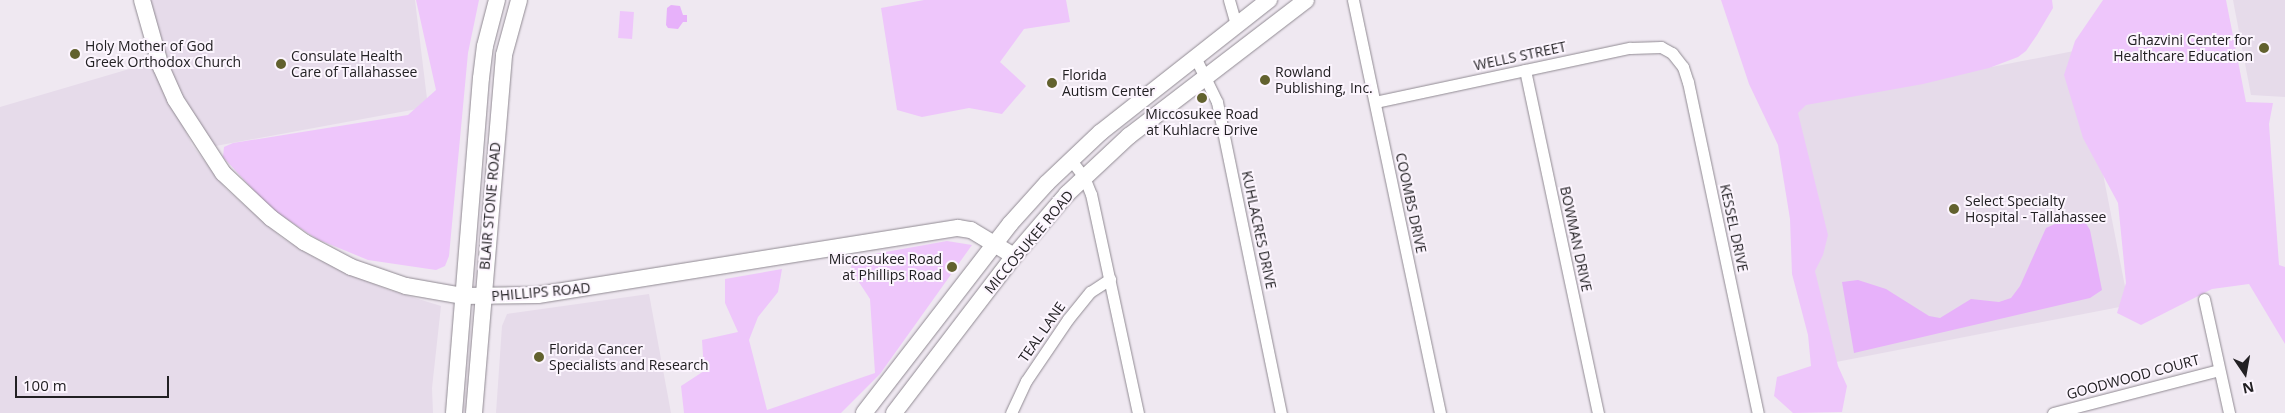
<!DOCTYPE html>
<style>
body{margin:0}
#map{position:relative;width:2285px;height:413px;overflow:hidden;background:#efe8f1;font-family:"Open Sans",sans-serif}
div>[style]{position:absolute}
.built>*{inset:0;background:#e6dbea;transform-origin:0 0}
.green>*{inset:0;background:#eec6fb;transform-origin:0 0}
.water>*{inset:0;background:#e7b1fa}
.roads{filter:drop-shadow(0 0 1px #908a92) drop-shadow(0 0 1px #908a92)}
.street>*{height:11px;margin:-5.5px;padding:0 5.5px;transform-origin:5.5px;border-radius:5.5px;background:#fff}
.secondary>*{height:16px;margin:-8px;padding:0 8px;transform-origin:8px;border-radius:8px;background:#fff}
.dots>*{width:14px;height:14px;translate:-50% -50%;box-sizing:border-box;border:2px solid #fcf5fe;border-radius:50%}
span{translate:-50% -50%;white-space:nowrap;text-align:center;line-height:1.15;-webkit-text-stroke:4px #fcf5fe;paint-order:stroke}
.poi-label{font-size:14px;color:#222023}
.right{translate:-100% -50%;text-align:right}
.left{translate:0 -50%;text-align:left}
.street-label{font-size:14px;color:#222023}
.north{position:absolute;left:2220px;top:348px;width:50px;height:50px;-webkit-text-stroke:4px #fcf5fe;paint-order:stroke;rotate:168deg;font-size:14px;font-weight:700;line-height:20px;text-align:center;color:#222023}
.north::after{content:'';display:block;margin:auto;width:18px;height:22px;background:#222023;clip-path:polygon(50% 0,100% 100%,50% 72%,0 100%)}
.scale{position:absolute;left:15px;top:376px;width:154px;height:22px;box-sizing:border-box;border:2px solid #222023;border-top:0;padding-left:6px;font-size:15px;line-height:18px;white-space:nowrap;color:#222023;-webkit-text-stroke:4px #fcf5fe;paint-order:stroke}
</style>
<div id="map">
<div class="built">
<div style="clip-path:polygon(148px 0,415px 0,428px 107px,210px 147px,173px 79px)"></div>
<div style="clip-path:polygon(2233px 0,2285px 0,2285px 97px,2251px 95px)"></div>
<div style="left:2079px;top:50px;width:260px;height:307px;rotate:79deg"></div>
<div style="clip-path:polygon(153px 62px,192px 145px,226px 189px,282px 238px,317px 259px,386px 289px,441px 306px,432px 388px,433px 413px,0 413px,0 107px)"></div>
<div style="clip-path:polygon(649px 294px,671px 413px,496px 413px,502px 326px,507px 314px)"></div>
</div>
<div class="green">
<div style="clip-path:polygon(416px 0,479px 0,468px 53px,449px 256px,445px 266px,436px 270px,368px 260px,317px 239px,270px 208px,223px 157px,224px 147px,233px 143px,408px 115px,436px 90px)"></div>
<div style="clip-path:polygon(924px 0,1066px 0,1070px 22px,1024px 29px,1000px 62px,1026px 86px,1002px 114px,969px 108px,922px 117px,897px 110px,881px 8px)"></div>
<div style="clip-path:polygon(1721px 0,2052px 0,2053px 8px,2037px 35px,2026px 51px,2018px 57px,1989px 68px,1923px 84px,1806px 105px,1798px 113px,1828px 235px,1823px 255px,1815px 271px,1838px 366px,1847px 386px,1842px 412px,1793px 413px,1774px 396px,1777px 377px,1811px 366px,1808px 335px,1792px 274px,1790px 219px,1778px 145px,1749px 84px)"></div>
<div style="clip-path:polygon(2103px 0,2226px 0,2246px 102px,2273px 103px,2269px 124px,2279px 265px,2285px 267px,2285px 344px,2249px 284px,2212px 289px,2141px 325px,2117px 313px,2126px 283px,2118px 203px,2083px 138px,2064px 75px,2075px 41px)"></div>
<div style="left:620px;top:11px;width:14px;height:27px;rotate:4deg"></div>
<div style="clip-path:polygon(947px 241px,972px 245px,880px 374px,841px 413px,684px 413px,681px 386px,704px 371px,702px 340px,738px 332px,725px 303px,725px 279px,782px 269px,778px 292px,758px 317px,749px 340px,767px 410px,875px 373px,870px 299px,851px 270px,852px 258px)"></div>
</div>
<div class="water">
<div style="clip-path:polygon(671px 5px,680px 6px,683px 15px,687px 15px,687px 22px,683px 22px,678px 29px,668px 28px,666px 25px,667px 8px)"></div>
<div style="clip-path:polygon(2082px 217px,2090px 230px,2102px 290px,2090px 298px,1854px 353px,1842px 282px,1858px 280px,1886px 289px,1929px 316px,1940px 318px,1971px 299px,1999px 302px,2011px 298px,2020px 286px,2046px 228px,2068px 218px)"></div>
</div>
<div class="roads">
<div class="street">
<div style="left:1229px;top:0;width:26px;rotate:74deg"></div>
<div style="left:1353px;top:0;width:422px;rotate:78.1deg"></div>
<div style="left:1195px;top:57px;width:50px;rotate:63.9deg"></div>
<div style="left:1217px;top:102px;width:318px;rotate:78.4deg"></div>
<div style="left:1525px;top:70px;width:351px;rotate:78deg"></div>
<div style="left:1375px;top:102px;width:261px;rotate:-12deg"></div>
<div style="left:1630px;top:48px;width:31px;rotate:-2deg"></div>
<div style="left:1661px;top:47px;width:13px;rotate:29deg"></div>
<div style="left:1672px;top:53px;width:18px;rotate:52deg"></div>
<div style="left:1683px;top:67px;width:16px;rotate:72deg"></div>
<div style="left:1688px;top:82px;width:338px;rotate:78.1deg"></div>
<div style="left:1071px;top:160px;width:21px;rotate:53deg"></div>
<div style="left:1084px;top:177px;width:18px;rotate:68deg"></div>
<div style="left:1091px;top:194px;width:224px;rotate:77.9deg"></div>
<div style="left:2204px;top:299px;width:117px;rotate:77.6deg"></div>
<div style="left:1011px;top:413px;width:35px;rotate:-65deg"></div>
<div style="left:1026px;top:381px;width:75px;rotate:-55.9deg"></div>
<div style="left:1068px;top:319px;width:35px;rotate:-51deg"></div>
<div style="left:1090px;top:292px;width:24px;rotate:-33deg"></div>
<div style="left:2053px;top:413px;width:171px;rotate:-14.5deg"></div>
</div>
<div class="secondary">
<div style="left:142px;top:0;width:70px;rotate:74.2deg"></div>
<div style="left:161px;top:67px;width:35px;rotate:66deg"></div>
<div style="left:175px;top:99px;width:88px;rotate:57deg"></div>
<div style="left:223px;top:173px;width:66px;rotate:43.2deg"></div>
<div style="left:271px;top:218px;width:41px;rotate:36deg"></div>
<div style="left:304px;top:242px;width:53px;rotate:28deg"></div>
<div style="left:351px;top:267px;width:58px;rotate:19.1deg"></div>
<div style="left:406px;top:286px;width:57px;rotate:10.1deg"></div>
<div style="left:462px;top:296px;width:76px;rotate:-0.8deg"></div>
<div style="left:538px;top:295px;width:425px;rotate:-9.1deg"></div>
<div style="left:958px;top:228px;width:13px;rotate:9deg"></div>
<div style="left:971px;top:230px;width:50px;rotate:31.2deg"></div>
<div style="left:454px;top:413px;width:336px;rotate:-85.4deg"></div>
<div style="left:481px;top:78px;width:32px;rotate:-83deg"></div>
<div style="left:485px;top:46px;width:48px;rotate:-75.4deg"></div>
<div style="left:474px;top:413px;width:359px;rotate:-85.2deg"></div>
<div style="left:504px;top:55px;width:57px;rotate:-74.7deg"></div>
<div style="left:864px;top:413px;width:239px;rotate:-52.3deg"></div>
<div style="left:1010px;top:224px;width:55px;rotate:-47.9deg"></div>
<div style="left:1047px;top:183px;width:74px;rotate:-43.4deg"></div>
<div style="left:1101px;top:132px;width:214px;rotate:-38.2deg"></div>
<div style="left:894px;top:413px;width:198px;rotate:-52.6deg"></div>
<div style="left:1014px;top:256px;width:82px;rotate:-49.5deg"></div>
<div style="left:1067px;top:194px;width:85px;rotate:-43.1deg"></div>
<div style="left:1129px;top:136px;width:223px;rotate:-37.5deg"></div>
</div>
</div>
<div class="dots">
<div style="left:2264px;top:48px;background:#62612e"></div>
<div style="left:75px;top:54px;background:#62612e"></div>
<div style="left:281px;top:64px;background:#62612e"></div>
<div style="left:1265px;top:80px;background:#62612e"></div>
<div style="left:1052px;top:83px;background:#62612e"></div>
<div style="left:1202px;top:98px;background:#62612e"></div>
<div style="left:1954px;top:209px;background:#62612e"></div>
<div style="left:952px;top:267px;background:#62612e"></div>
<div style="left:539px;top:357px;background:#62612e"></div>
</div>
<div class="poi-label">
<span class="right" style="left:2253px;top:48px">Ghazvini Center for<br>Healthcare Education</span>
<span class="left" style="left:85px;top:54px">Holy Mother of God<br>Greek Orthodox Church</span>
<span class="left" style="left:291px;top:64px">Consulate Health<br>Care of Tallahassee</span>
<span class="left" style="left:1275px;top:80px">Rowland<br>Publishing, Inc.</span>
<span class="left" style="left:1062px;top:83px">Florida<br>Autism Center</span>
<span style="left:1202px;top:122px">Miccosukee Road<br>at Kuhlacre Drive</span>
<span class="left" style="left:1965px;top:209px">Select Specialty<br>Hospital - Tallahassee</span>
<span class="right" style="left:942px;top:267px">Miccosukee Road<br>at Phillips Road</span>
<span class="left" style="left:549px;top:357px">Florida Cancer<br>Specialists and Research</span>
</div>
<div class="street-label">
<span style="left:1520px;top:56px;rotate:-12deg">WELLS STREET</span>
<span style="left:1411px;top:203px;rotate:78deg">COOMBS DRIVE</span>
<span style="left:490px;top:206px;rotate:-85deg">BLAIR STONE ROAD</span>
<span style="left:1734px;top:228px;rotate:78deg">KESSEL DRIVE</span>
<span style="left:1259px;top:230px;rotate:78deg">KUHLACRES DRIVE</span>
<span style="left:1576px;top:239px;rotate:78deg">BOWMAN DRIVE</span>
<span style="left:1029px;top:242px;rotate:-50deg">MICCOSUKEE ROAD</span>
<span style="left:541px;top:292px;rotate:-5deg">PHILLIPS ROAD</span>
<span style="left:1042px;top:332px;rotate:-55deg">TEAL LANE</span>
<span style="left:2133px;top:377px;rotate:-15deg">GOODWOOD COURT</span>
</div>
<div class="north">N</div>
<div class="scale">100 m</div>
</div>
